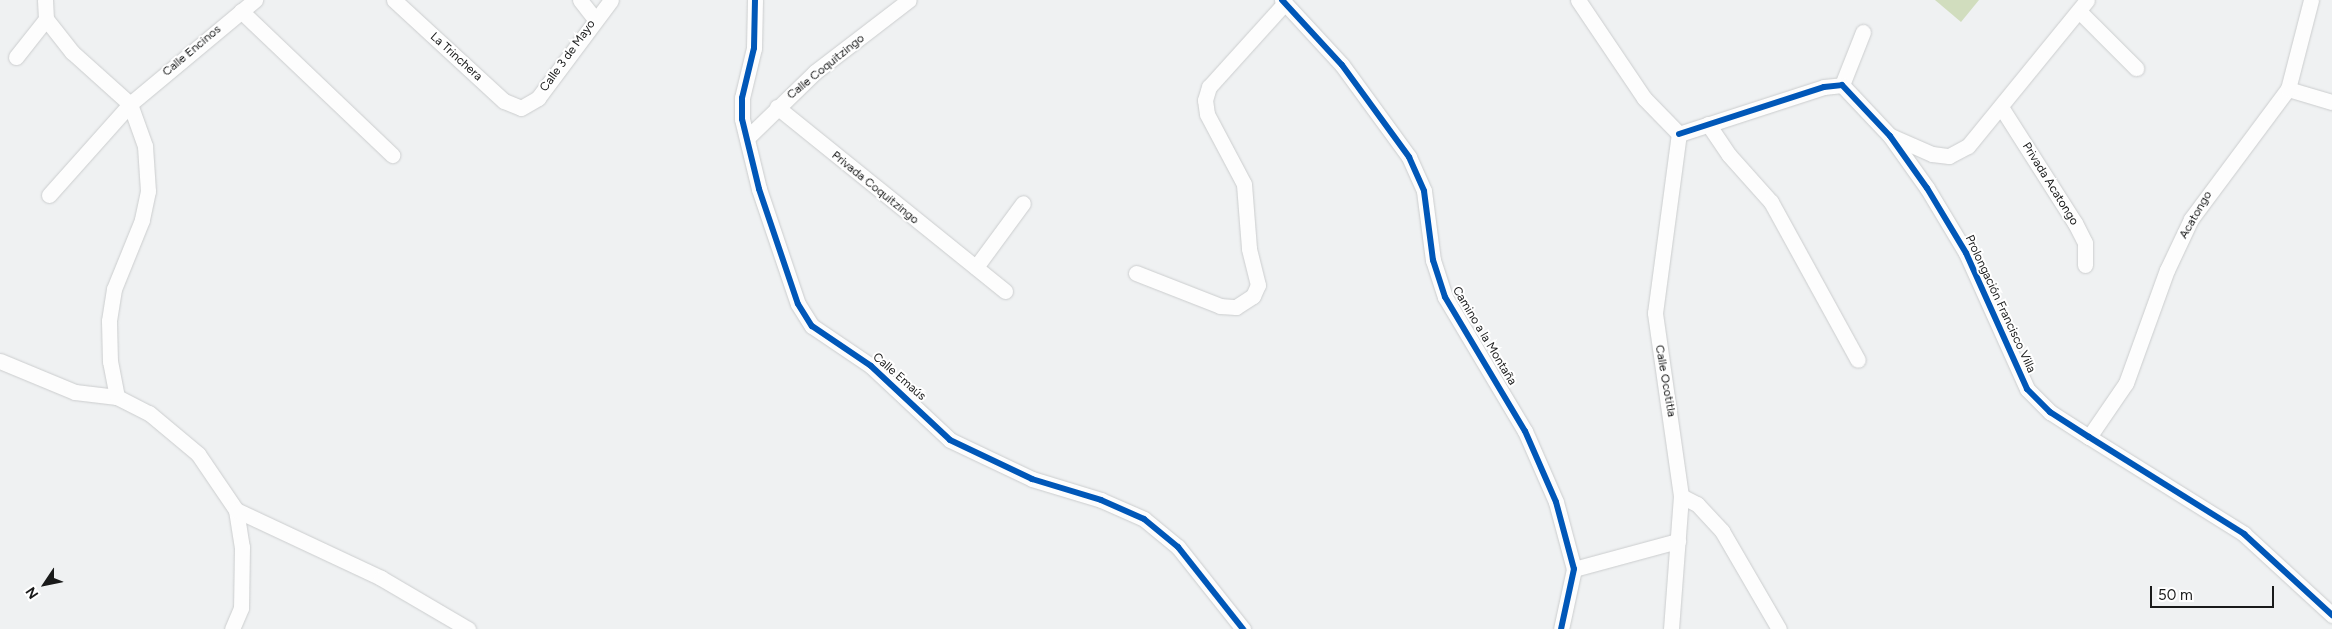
<!DOCTYPE html>
<meta charset="utf-8">
<style>
body{margin:0}
#map{position:relative;width:2332px;height:629px;overflow:hidden;background:#eff1f2;font-family:Figtree,sans-serif}
div>[style]{position:absolute}
.green>*{inset:0;background:#d1ddbe}
.roads{filter:drop-shadow(0 0 1px #cbcdce) drop-shadow(0 0 1px #cbcdce)}
.street>*{height:15px;margin:-7.5px;padding:0 7.5px;transform-origin:7.5px;border-radius:7.5px;background:#fdfdfd}
.cycleway>*{height:6px;margin:-3px;padding:0 3px;transform-origin:3px;border-radius:3px;background:#0057b8}
span{translate:-50% -50%;white-space:nowrap;text-align:center;line-height:1.15;-webkit-text-stroke:4px #fff;paint-order:stroke}
.street-label{font-size:12px;color:#191a1a}
.north{position:absolute;left:20px;top:559px;width:50px;height:50px;-webkit-text-stroke:4px #fff;paint-order:stroke;rotate:236deg;font-size:14px;font-weight:700;line-height:20px;text-align:center;color:#191a1a}
.north::after{content:'';display:block;margin:auto;width:18px;height:22px;background:#191a1a;clip-path:polygon(50% 0,100% 100%,50% 72%,0 100%)}
.scale{position:absolute;left:2150px;top:586px;width:124px;height:22px;box-sizing:border-box;border:2px solid #191a1a;border-top:0;padding-left:6px;font-size:15px;line-height:18px;white-space:nowrap;color:#191a1a;-webkit-text-stroke:4px #fff;paint-order:stroke}
</style>
<div id="map">
<div class="green">
<div style="clip-path:polygon(1935px 0,1979px 0,1961px 22px)"></div>
</div>
<div class="roads">
<div class="street">
<div style="left:45px;top:0;width:19px;rotate:87deg"></div>
<div style="left:46px;top:19px;width:42px;rotate:51.8deg"></div>
<div style="left:72px;top:52px;width:78px;rotate:41.9deg"></div>
<div style="left:130px;top:104px;width:45px;rotate:70.3deg"></div>
<div style="left:145px;top:146px;width:45px;rotate:86.2deg"></div>
<div style="left:148px;top:191px;width:30px;rotate:102deg"></div>
<div style="left:142px;top:220px;width:74px;rotate:112.1deg"></div>
<div style="left:114px;top:289px;width:32px;rotate:99deg"></div>
<div style="left:109px;top:321px;width:40px;rotate:88.6deg"></div>
<div style="left:110px;top:361px;width:37px;rotate:79deg"></div>
<div style="left:394px;top:0;width:149px;rotate:42.6deg"></div>
<div style="left:504px;top:101px;width:18px;rotate:22deg"></div>
<div style="left:521px;top:108px;width:20px;rotate:-30deg"></div>
<div style="left:538px;top:98px;width:122px;rotate:-53.3deg"></div>
<div style="left:580px;top:0;width:24px;rotate:52deg"></div>
<div style="left:755px;top:0;width:48px;rotate:91.2deg"></div>
<div style="left:754px;top:48px;width:51px;rotate:103.5deg"></div>
<div style="left:742px;top:98px;width:21px;rotate:90deg"></div>
<div style="left:742px;top:119px;width:72px;rotate:76.3deg"></div>
<div style="left:759px;top:189px;width:121px;rotate:71.3deg"></div>
<div style="left:798px;top:304px;width:26px;rotate:58deg"></div>
<div style="left:812px;top:326px;width:71px;rotate:34.1deg"></div>
<div style="left:871px;top:366px;width:108px;rotate:43.1deg"></div>
<div style="left:950px;top:440px;width:91px;rotate:25.4deg"></div>
<div style="left:1032px;top:479px;width:72px;rotate:16.9deg"></div>
<div style="left:1101px;top:500px;width:47px;rotate:23.8deg"></div>
<div style="left:1144px;top:519px;width:44px;rotate:39.5deg"></div>
<div style="left:1178px;top:547px;width:105px;rotate:51.6deg"></div>
<div style="left:1282px;top:0;width:88px;rotate:47.3deg"></div>
<div style="left:1342px;top:65px;width:114px;rotate:53.9deg"></div>
<div style="left:1409px;top:157px;width:37px;rotate:66deg"></div>
<div style="left:1424px;top:191px;width:70px;rotate:82.6deg"></div>
<div style="left:1433px;top:260px;width:39px;rotate:72deg"></div>
<div style="left:1445px;top:297px;width:156px;rotate:59.2deg"></div>
<div style="left:1525px;top:431px;width:77px;rotate:66.4deg"></div>
<div style="left:1556px;top:502px;width:69px;rotate:75deg"></div>
<div style="left:1574px;top:569px;width:61px;rotate:102.2deg"></div>
<div style="left:1578px;top:0;width:118px;rotate:56deg"></div>
<div style="left:1644px;top:98px;width:50px;rotate:45.8deg"></div>
<div style="left:241px;top:11px;width:209px;rotate:43.6deg"></div>
<div style="left:2079px;top:11px;width:81px;rotate:45deg"></div>
<div style="left:16px;top:57px;width:48px;rotate:-51.7deg"></div>
<div style="left:1842px;top:85px;width:57px;rotate:-68.4deg"></div>
<div style="left:2288px;top:89px;width:46px;rotate:16.5deg"></div>
<div style="left:777px;top:107px;width:293px;rotate:38.9deg"></div>
<div style="left:2001px;top:107px;width:138px;rotate:57.5deg"></div>
<div style="left:2075px;top:223px;width:22px;rotate:63deg"></div>
<div style="left:2085px;top:243px;width:22px;rotate:90deg"></div>
<div style="left:1708px;top:124px;width:37px;rotate:56deg"></div>
<div style="left:1729px;top:155px;width:63px;rotate:48.2deg"></div>
<div style="left:1771px;top:202px;width:180px;rotate:61.2deg"></div>
<div style="left:1679px;top:134px;width:152px;rotate:-18deg"></div>
<div style="left:1824px;top:87px;width:18px;rotate:-6deg"></div>
<div style="left:1842px;top:85px;width:70px;rotate:46.7deg"></div>
<div style="left:1890px;top:136px;width:64px;rotate:54.6deg"></div>
<div style="left:1927px;top:188px;width:76px;rotate:59deg"></div>
<div style="left:1966px;top:253px;width:149px;rotate:65.8deg"></div>
<div style="left:2027px;top:389px;width:33px;rotate:45deg"></div>
<div style="left:2050px;top:412px;width:46px;rotate:32.7deg"></div>
<div style="left:2089px;top:437px;width:183px;rotate:32deg"></div>
<div style="left:2244px;top:534px;width:120px;rotate:42.6deg"></div>
<div style="left:1891px;top:136px;width:45px;rotate:23.7deg"></div>
<div style="left:1932px;top:154px;width:17px;rotate:7deg"></div>
<div style="left:1949px;top:156px;width:21px;rotate:-28deg"></div>
<div style="left:1968px;top:146px;width:188px;rotate:-50.8deg"></div>
<div style="left:747px;top:138px;width:95px;rotate:-44.1deg"></div>
<div style="left:815px;top:72px;width:118px;rotate:-37.5deg"></div>
<div style="left:49px;top:195px;width:122px;rotate:-48.3deg"></div>
<div style="left:130px;top:104px;width:163px;rotate:-39.8deg"></div>
<div style="left:976px;top:267px;width:79px;rotate:-53.7deg"></div>
<div style="left:1136px;top:273px;width:90px;rotate:21.4deg"></div>
<div style="left:1220px;top:306px;width:16px;rotate:4deg"></div>
<div style="left:1236px;top:307px;width:20px;rotate:-33deg"></div>
<div style="left:1253px;top:296px;width:12px;rotate:-66deg"></div>
<div style="left:1258px;top:285px;width:38px;rotate:-104deg"></div>
<div style="left:1249px;top:248px;width:64px;rotate:-94.5deg"></div>
<div style="left:1244px;top:184px;width:79px;rotate:-117.9deg"></div>
<div style="left:1207px;top:114px;width:14px;rotate:-98deg"></div>
<div style="left:1205px;top:100px;width:14px;rotate:-73deg"></div>
<div style="left:1209px;top:87px;width:113px;rotate:-47.9deg"></div>
<div style="left:0;top:361px;width:81px;rotate:22.5deg"></div>
<div style="left:75px;top:392px;width:42px;rotate:6.8deg"></div>
<div style="left:117px;top:397px;width:36px;rotate:27deg"></div>
<div style="left:149px;top:413px;width:64px;rotate:39.9deg"></div>
<div style="left:198px;top:454px;width:68px;rotate:55.8deg"></div>
<div style="left:236px;top:510px;width:37px;rotate:81deg"></div>
<div style="left:242px;top:547px;width:61px;rotate:90.9deg"></div>
<div style="left:241px;top:608px;width:23px;rotate:113deg"></div>
<div style="left:2089px;top:437px;width:65px;rotate:-55.6deg"></div>
<div style="left:2126px;top:383px;width:120px;rotate:-70.1deg"></div>
<div style="left:2167px;top:270px;width:56px;rotate:-64.8deg"></div>
<div style="left:2191px;top:219px;width:162px;rotate:-53.3deg"></div>
<div style="left:2288px;top:89px;width:92px;rotate:-75.5deg"></div>
<div style="left:1681px;top:496px;width:18px;rotate:27deg"></div>
<div style="left:1697px;top:504px;width:37px;rotate:47deg"></div>
<div style="left:1722px;top:531px;width:113px;rotate:59.8deg"></div>
<div style="left:236px;top:510px;width:160px;rotate:25.1deg"></div>
<div style="left:381px;top:578px;width:101px;rotate:30.4deg"></div>
<div style="left:1574px;top:569px;width:108px;rotate:-15.1deg"></div>
<div style="left:1671px;top:629px;width:133px;rotate:-85.7deg"></div>
<div style="left:1681px;top:496px;width:185px;rotate:-98.1deg"></div>
<div style="left:1655px;top:313px;width:181px;rotate:-82.4deg"></div>
</div>
</div>
<div class="cycleway">
<div style="left:755px;top:0;width:48px;rotate:91.2deg"></div>
<div style="left:754px;top:48px;width:51px;rotate:103.5deg"></div>
<div style="left:742px;top:98px;width:21px;rotate:90deg"></div>
<div style="left:742px;top:119px;width:72px;rotate:76.3deg"></div>
<div style="left:759px;top:189px;width:121px;rotate:71.3deg"></div>
<div style="left:798px;top:304px;width:26px;rotate:58deg"></div>
<div style="left:812px;top:326px;width:71px;rotate:34.1deg"></div>
<div style="left:871px;top:366px;width:108px;rotate:43.1deg"></div>
<div style="left:950px;top:440px;width:91px;rotate:25.4deg"></div>
<div style="left:1032px;top:479px;width:72px;rotate:16.9deg"></div>
<div style="left:1101px;top:500px;width:47px;rotate:23.8deg"></div>
<div style="left:1144px;top:519px;width:44px;rotate:39.5deg"></div>
<div style="left:1178px;top:547px;width:105px;rotate:51.6deg"></div>
<div style="left:1282px;top:0;width:88px;rotate:47.3deg"></div>
<div style="left:1342px;top:65px;width:114px;rotate:53.9deg"></div>
<div style="left:1409px;top:157px;width:37px;rotate:66deg"></div>
<div style="left:1424px;top:191px;width:70px;rotate:82.6deg"></div>
<div style="left:1433px;top:260px;width:39px;rotate:72deg"></div>
<div style="left:1445px;top:297px;width:156px;rotate:59.2deg"></div>
<div style="left:1525px;top:431px;width:77px;rotate:66.4deg"></div>
<div style="left:1556px;top:502px;width:69px;rotate:75deg"></div>
<div style="left:1574px;top:569px;width:61px;rotate:102.2deg"></div>
<div style="left:1679px;top:134px;width:152px;rotate:-18deg"></div>
<div style="left:1824px;top:87px;width:18px;rotate:-6deg"></div>
<div style="left:1842px;top:85px;width:70px;rotate:46.7deg"></div>
<div style="left:1890px;top:136px;width:64px;rotate:54.6deg"></div>
<div style="left:1927px;top:188px;width:76px;rotate:59deg"></div>
<div style="left:1966px;top:253px;width:149px;rotate:65.8deg"></div>
<div style="left:2027px;top:389px;width:33px;rotate:45deg"></div>
<div style="left:2050px;top:412px;width:46px;rotate:32.7deg"></div>
<div style="left:2089px;top:437px;width:183px;rotate:32deg"></div>
<div style="left:2244px;top:534px;width:120px;rotate:42.6deg"></div>
</div>
<div class="street-label">
<span style="left:192px;top:51px;rotate:-40deg">Calle Encinos</span>
<span style="left:568px;top:56px;rotate:-54deg">Calle 3 de Mayo</span>
<span style="left:456px;top:57px;rotate:42deg">La Trinchera</span>
<span style="left:826px;top:67px;rotate:-39deg">Calle Coquitzingo</span>
<span style="left:2050px;top:184px;rotate:58deg">Privada Acatongo</span>
<span style="left:875px;top:188px;rotate:39deg">Privada Coquitzingo</span>
<span style="left:2196px;top:215px;rotate:-60deg">Acatongo</span>
<span style="left:2000px;top:304px;rotate:65deg">Prolongación Francisco Villa</span>
<span style="left:1484px;top:336px;rotate:59deg">Camino a la Montaña</span>
<span style="left:899px;top:377px;rotate:41deg">Calle Emaús</span>
<span style="left:1665px;top:381px;rotate:80deg">Calle Ocotitla</span>
</div>
<div class="north">N</div>
<div class="scale">50 m</div>
</div>
